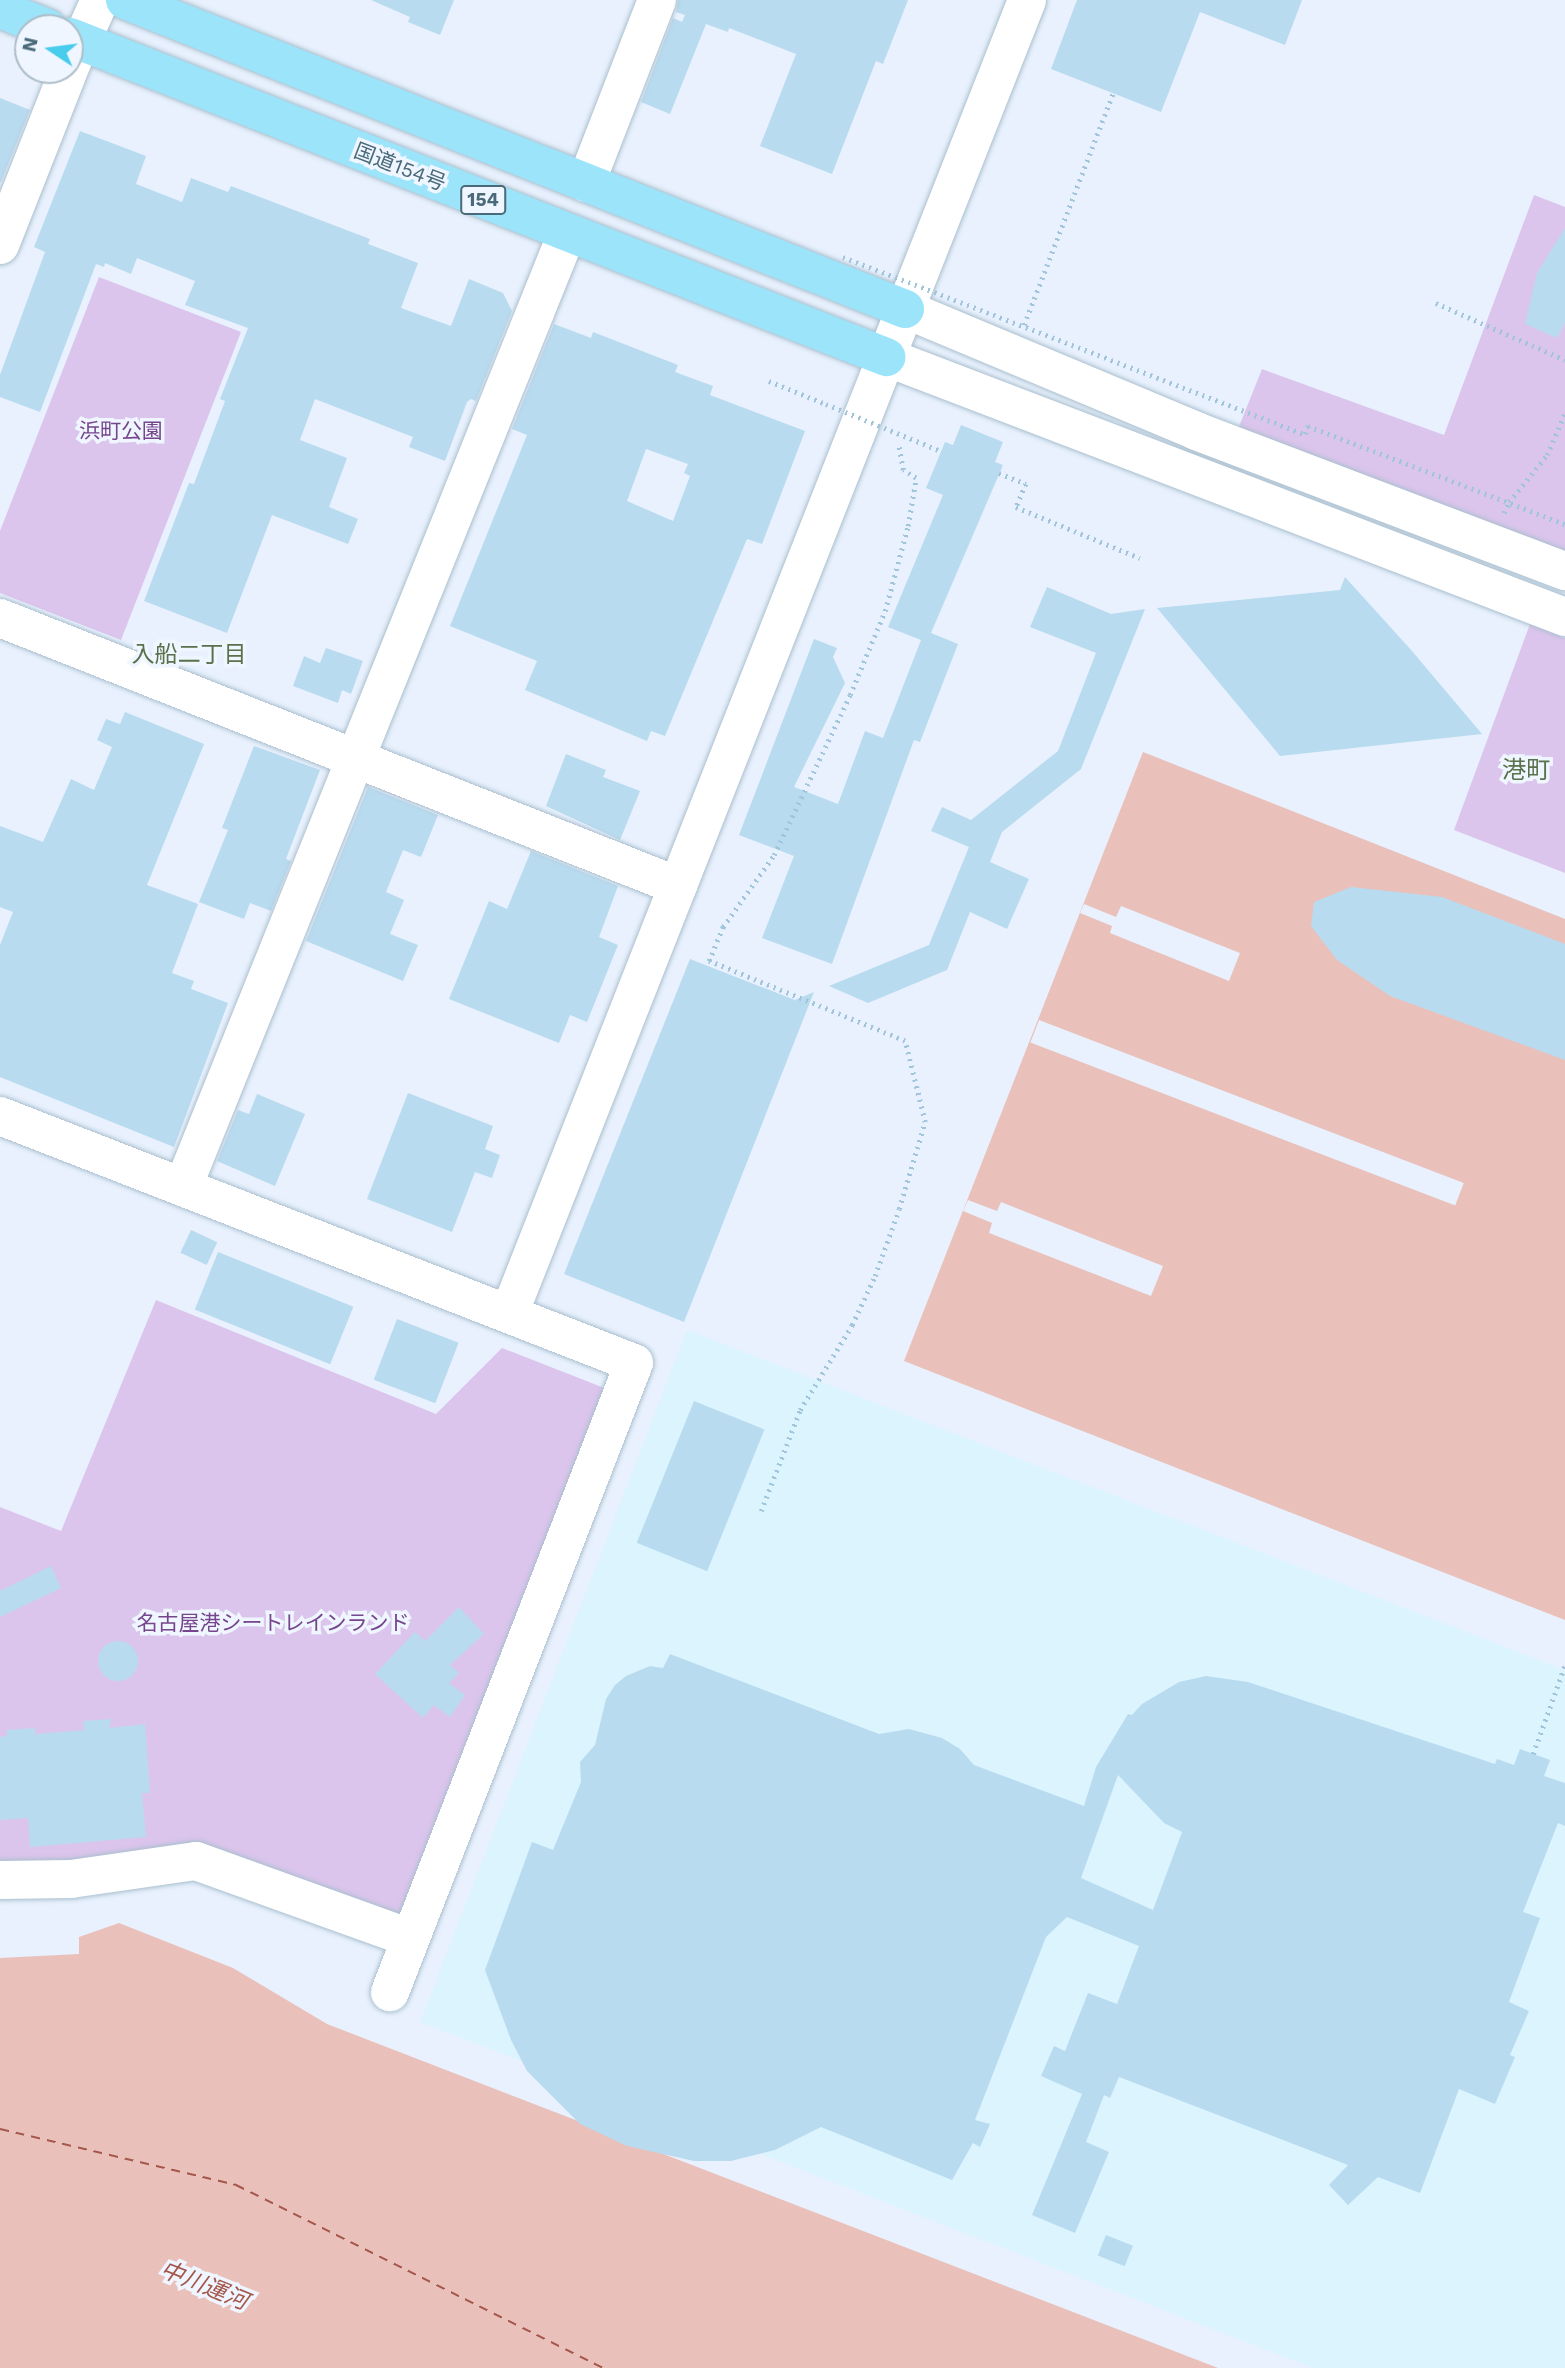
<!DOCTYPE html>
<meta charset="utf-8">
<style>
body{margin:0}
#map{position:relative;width:1565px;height:2368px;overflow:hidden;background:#e8f1fd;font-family:"Work Sans","Noto Sans JP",sans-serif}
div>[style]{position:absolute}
.commercial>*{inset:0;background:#dbf4fe}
.green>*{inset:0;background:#dbc5ec}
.water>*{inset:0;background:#e9c0ba}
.pier>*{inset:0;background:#e8f1fd;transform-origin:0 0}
.ferry>*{height:2px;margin-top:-1px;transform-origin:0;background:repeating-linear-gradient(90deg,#a4574a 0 9px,transparent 0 16px)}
.building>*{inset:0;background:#b9dbef;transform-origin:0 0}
.round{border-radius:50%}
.path>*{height:4.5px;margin-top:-2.25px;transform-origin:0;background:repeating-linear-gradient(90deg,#a0c5da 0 2px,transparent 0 7px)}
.roads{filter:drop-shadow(0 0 2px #aabfce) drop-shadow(0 0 2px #aabfce)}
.minor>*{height:38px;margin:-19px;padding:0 19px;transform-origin:19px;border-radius:19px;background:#fff}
.highway>*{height:38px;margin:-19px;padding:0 19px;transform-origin:19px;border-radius:19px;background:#9ce4fa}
.path-bridge>*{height:4.5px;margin-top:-2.25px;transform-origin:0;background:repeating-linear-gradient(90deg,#a0c5da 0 2px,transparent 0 7px)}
span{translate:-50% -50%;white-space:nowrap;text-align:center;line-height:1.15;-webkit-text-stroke:7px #eff6ff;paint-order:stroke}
.shield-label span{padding:2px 5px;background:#eff6ff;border:2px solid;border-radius:5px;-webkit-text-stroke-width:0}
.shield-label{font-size:19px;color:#4a6a79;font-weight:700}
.street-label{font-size:21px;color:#4a6a79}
.park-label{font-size:21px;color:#75468c}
.neighbourhood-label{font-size:23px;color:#5a724c}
.water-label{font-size:23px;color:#a4574a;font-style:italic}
.quarter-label{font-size:24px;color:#5a724c}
.north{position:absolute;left:14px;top:14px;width:70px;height:70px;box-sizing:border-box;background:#eff6ff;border:2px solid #adbec9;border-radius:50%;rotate:283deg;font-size:19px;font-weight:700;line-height:28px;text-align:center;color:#4a6a79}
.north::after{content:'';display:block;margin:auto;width:24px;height:32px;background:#48ccec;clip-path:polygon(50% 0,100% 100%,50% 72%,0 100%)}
</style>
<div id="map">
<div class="commercial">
<div style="clip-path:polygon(687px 1330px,1565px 1670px,1565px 2368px,1313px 2368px,420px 2022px)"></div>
</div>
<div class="green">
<div style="clip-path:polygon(1534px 195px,1565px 207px,1565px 554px,1238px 429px,1262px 369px,1444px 435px)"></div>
<div style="clip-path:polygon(99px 277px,241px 332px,121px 640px,0 593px,0 531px)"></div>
<div style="clip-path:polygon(1530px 624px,1565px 638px,1565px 873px,1454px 830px)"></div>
<div style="clip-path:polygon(156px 1300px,436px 1414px,502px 1348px,612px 1391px,406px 1920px,206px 1846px,0 1870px,0 1507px,61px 1531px)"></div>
</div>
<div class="water">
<div style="clip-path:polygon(1143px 752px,1565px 919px,1565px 1620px,904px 1361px)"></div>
<div style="clip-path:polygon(119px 1923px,233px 1968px,327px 2024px,1218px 2368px,0 2368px,0 1958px,79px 1954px,79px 1937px)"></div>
</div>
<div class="pier">
<div style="clip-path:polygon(1084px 904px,1116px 917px,1121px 906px,1240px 953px,1229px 981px,1110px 933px,1112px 926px,1080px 913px)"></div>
<div style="left:1039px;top:1020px;width:455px;height:24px;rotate:21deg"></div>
<div style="clip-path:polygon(968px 1200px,997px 1211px,1001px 1202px,1163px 1266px,1151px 1296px,989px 1233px,992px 1223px,963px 1211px)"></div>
</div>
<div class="ferry">
<div style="left:0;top:2129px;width:243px;rotate:13.3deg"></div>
<div style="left:236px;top:2185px;width:410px;rotate:26.5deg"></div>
</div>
<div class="building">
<div style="clip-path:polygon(371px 0,454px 0,440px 35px,408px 22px,410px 17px)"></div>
<div style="clip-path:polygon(678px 0,908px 0,883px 64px,876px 61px,832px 174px,760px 146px,796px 54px,729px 28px,728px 32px,706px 24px,670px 114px,641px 102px,673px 18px,682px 22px,685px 15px,676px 12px)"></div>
<div style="clip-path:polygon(1077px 0,1302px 0,1285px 45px,1200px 12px,1161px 112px,1051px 69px)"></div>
<div style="clip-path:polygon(0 98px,30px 110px,1px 182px,0 182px)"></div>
<div style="clip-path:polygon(80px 131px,146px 156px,136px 184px,182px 202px,191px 178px,228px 192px,231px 186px,370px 239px,368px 244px,418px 263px,401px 308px,451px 326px,469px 279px,503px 293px,512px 311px,476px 401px,471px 399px,467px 402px,445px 461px,409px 447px,413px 437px,315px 399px,300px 440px,347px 458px,329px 507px,358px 519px,348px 544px,272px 515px,227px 633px,144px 601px,189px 483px,194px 484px,225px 401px,220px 399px,248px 328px,185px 305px,195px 281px,137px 258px,131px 274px,105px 263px,104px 267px,96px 264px,40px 412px,0 397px,0 375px,45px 252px,34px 247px)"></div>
<div style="clip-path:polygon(1565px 228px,1565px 323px,1557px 338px,1525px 324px,1537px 273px)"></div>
<div style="clip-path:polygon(evenodd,554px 324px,591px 338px,593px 332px,678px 365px,675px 372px,713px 386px,710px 395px,805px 431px,762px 544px,747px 539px,665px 736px,651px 731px,647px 741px,525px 690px,537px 661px,450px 626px,527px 435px,512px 429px,554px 324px,646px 449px,688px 464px,684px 473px,690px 476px,673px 521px,627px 501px,646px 449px)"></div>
<div style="clip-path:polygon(961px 425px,1003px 442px,995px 462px,1003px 465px,931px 633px,958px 644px,920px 742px,914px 740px,832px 964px,762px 938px,794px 856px,739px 835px,814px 639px,837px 648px,833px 657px,845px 683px,794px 787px,838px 804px,865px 731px,883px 738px,921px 640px,888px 627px,943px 495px,926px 488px,945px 442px,953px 445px)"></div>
<div style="clip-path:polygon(1345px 577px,1412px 651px,1482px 734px,1280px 756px,1157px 608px,1340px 590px)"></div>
<div style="clip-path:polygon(1047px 587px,1111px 614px,1145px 609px,1081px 769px,1002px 832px,990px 862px,1029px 879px,1007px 929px,970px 912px,947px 970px,868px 1003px,829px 986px,929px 945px,969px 847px,931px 831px,942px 807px,971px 820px,1058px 751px,1096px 653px,1030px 627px)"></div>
<div style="clip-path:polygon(326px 648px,363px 661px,351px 694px,342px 690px,338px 703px,293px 686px,304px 656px,320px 663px)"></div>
<div style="clip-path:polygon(125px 712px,204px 744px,147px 885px,198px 904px,172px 973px,194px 981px,191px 989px,228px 1003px,174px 1147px,0 1077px,0 945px,13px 912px,0 907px,0 826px,43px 842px,71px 779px,94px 790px,112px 747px,97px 740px,106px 719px,120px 724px)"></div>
<div style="clip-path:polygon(254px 746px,320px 770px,286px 859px,291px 861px,271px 911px,250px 903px,244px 919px,199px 902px,228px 830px,222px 828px)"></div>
<div style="clip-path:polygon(566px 754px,606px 770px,603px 777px,640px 791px,620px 840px,546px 806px)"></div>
<div style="clip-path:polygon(368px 787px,438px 815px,421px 857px,403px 850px,386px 892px,404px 900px,390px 934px,418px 945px,403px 981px,306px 941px)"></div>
<div style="clip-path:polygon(531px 851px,618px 886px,599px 937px,618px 945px,587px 1022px,570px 1015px,559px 1043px,449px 999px,489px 901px,507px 909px)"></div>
<div style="clip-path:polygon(1351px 887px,1442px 897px,1565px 944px,1565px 1060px,1390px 996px,1337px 960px,1311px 926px,1314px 902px)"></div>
<div style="clip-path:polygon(690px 959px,795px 1000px,814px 992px,684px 1322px,564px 1274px)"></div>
<div style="clip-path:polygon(408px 1093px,493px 1126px,485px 1149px,500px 1155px,492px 1178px,475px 1172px,452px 1232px,367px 1199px)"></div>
<div style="clip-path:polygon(257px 1094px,305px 1114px,275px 1186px,217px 1161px,238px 1110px,249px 1114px)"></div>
<div style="left:191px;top:1230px;width:29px;height:25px;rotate:25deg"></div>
<div style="left:218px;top:1252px;width:146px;height:62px;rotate:22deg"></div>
<div style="left:397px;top:1319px;width:66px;height:65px;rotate:21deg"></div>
<div style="left:694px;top:1401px;width:76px;height:153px;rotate:22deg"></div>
<div style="clip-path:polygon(51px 1566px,61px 1588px,0 1617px,0 1591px)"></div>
<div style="clip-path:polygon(459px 1607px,484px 1634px,450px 1665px,459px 1673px,449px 1683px,465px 1695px,450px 1717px,434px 1705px,423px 1718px,375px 1674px,415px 1632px,425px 1641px)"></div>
<div class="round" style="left:98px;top:1641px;width:40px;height:40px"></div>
<div style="clip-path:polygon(evenodd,670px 1654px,879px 1734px,909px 1729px,942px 1738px,960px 1749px,974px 1765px,1084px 1806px,1096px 1767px,1128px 1714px,1132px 1715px,1142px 1704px,1179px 1682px,1206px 1676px,1248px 1682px,1495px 1764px,1497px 1759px,1514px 1765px,1520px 1749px,1550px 1760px,1544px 1776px,1565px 1783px,1565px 1826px,1558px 1823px,1523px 1912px,1540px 1918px,1509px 2002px,1529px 2011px,1510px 2055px,1515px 2057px,1495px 2104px,1459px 2089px,1420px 2193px,1378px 2177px,1348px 2205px,1329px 2185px,1348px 2165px,1119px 2077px,1110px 2098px,1104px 2095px,1086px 2142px,1109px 2152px,1075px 2233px,1032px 2215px,1082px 2094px,1041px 2076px,1054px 2046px,1065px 2051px,1088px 1993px,1117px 2004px,1139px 1946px,1067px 1917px,1046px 1937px,975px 2120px,990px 2124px,980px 2147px,973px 2143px,952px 2180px,821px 2127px,775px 2150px,731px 2161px,694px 2161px,627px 2146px,580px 2124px,527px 2071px,511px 2040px,485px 1970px,532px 1842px,553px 1850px,581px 1782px,580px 1762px,595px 1745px,606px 1699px,615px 1685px,626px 1676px,650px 1666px,663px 1668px,670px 1654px,1118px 1775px,1164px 1823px,1182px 1832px,1153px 1910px,1081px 1878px,1118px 1775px)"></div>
<div style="clip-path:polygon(111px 1719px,109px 1728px,145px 1724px,150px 1793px,142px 1793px,146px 1837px,30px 1847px,28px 1818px,0 1820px,0 1737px,7px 1736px,6px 1730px,35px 1728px,35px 1734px,84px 1730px,83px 1721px)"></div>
<div style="left:1106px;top:2235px;width:29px;height:22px;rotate:22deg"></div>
</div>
<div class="path">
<div style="left:1436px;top:303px;width:141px;rotate:23.8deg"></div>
<div style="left:1024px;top:325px;width:248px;rotate:-69deg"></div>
<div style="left:769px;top:381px;width:61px;rotate:22deg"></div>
<div style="left:1305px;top:434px;width:9px;rotate:-69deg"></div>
<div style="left:1308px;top:426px;width:275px;rotate:20.9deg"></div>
<div style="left:999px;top:473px;width:29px;rotate:22deg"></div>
<div style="left:1026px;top:484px;width:25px;rotate:113deg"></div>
<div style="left:1016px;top:507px;width:134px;rotate:22.4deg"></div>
<div style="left:1504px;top:513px;width:12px;rotate:-66deg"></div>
<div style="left:1509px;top:502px;width:60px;rotate:-51deg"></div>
<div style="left:1547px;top:455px;width:46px;rotate:-66.8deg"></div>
<div style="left:761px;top:1511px;width:108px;rotate:-68.9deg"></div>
<div style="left:800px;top:1410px;width:100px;rotate:-58.5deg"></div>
<div style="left:852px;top:1325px;width:54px;rotate:-64.9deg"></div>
<div style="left:875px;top:1276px;width:71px;rotate:-70.3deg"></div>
<div style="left:899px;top:1209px;width:91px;rotate:-73.4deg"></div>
<div style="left:925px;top:1122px;width:83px;rotate:-103.9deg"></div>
<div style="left:905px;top:1041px;width:212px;rotate:-157.8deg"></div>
<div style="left:709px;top:961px;width:37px;rotate:-68deg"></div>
<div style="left:723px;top:927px;width:88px;rotate:-54.7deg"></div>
<div style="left:774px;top:855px;width:177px;rotate:-64.6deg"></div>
<div style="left:850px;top:695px;width:91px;rotate:-67.4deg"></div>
<div style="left:885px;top:611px;width:88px;rotate:-74.9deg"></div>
<div style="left:908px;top:526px;width:49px;rotate:-80.5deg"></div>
<div style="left:916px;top:478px;width:15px;rotate:-148deg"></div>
<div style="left:903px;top:470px;width:27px;rotate:-100deg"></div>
<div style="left:1533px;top:1754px;width:95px;rotate:-70.2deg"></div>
</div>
<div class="roads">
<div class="minor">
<div style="left:70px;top:67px;width:73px;rotate:-65.9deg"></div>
<div style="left:586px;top:183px;width:196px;rotate:-68.8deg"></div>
<div style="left:0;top:245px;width:188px;rotate:-68.5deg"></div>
<div style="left:905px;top:309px;width:316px;rotate:22.7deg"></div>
<div style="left:1196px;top:431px;width:395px;rotate:20.8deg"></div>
<div style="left:886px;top:357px;width:727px;rotate:20.95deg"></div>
<div style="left:0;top:618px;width:729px;rotate:21.57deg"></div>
<div style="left:0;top:1116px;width:680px;rotate:21.29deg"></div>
<div style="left:634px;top:1363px;width:675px;rotate:111.2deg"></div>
<div style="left:183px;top:1187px;width:1028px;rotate:-68.07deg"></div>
<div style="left:509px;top:1314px;width:1412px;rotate:-68.48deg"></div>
<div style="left:0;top:1880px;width:71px;rotate:-0.8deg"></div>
<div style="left:71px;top:1879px;width:126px;rotate:-8.2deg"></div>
<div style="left:196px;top:1861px;width:227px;rotate:19.8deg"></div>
</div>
<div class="highway">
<div style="left:125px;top:0;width:839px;rotate:21.61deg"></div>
<div style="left:0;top:9px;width:51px;rotate:22deg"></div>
<div style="left:70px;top:37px;width:877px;rotate:21.41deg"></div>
</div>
</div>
<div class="path-bridge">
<div style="left:843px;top:257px;width:495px;rotate:21deg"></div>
<div style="left:826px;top:404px;width:124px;rotate:22.2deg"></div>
</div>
<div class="shield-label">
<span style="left:483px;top:200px">154</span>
</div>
<div class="street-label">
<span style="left:400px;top:167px;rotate:21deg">国道154号</span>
</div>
<div class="park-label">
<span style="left:121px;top:431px">浜町公園</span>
<span style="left:273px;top:1623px">名古屋港シートレインランド</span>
</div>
<div class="neighbourhood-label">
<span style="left:189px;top:655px">入船二丁目</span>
</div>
<div class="water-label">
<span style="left:204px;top:2286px;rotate:22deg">中川運河</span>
</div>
<div class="quarter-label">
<span style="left:1526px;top:771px">港町</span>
</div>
<div class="north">N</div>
</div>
